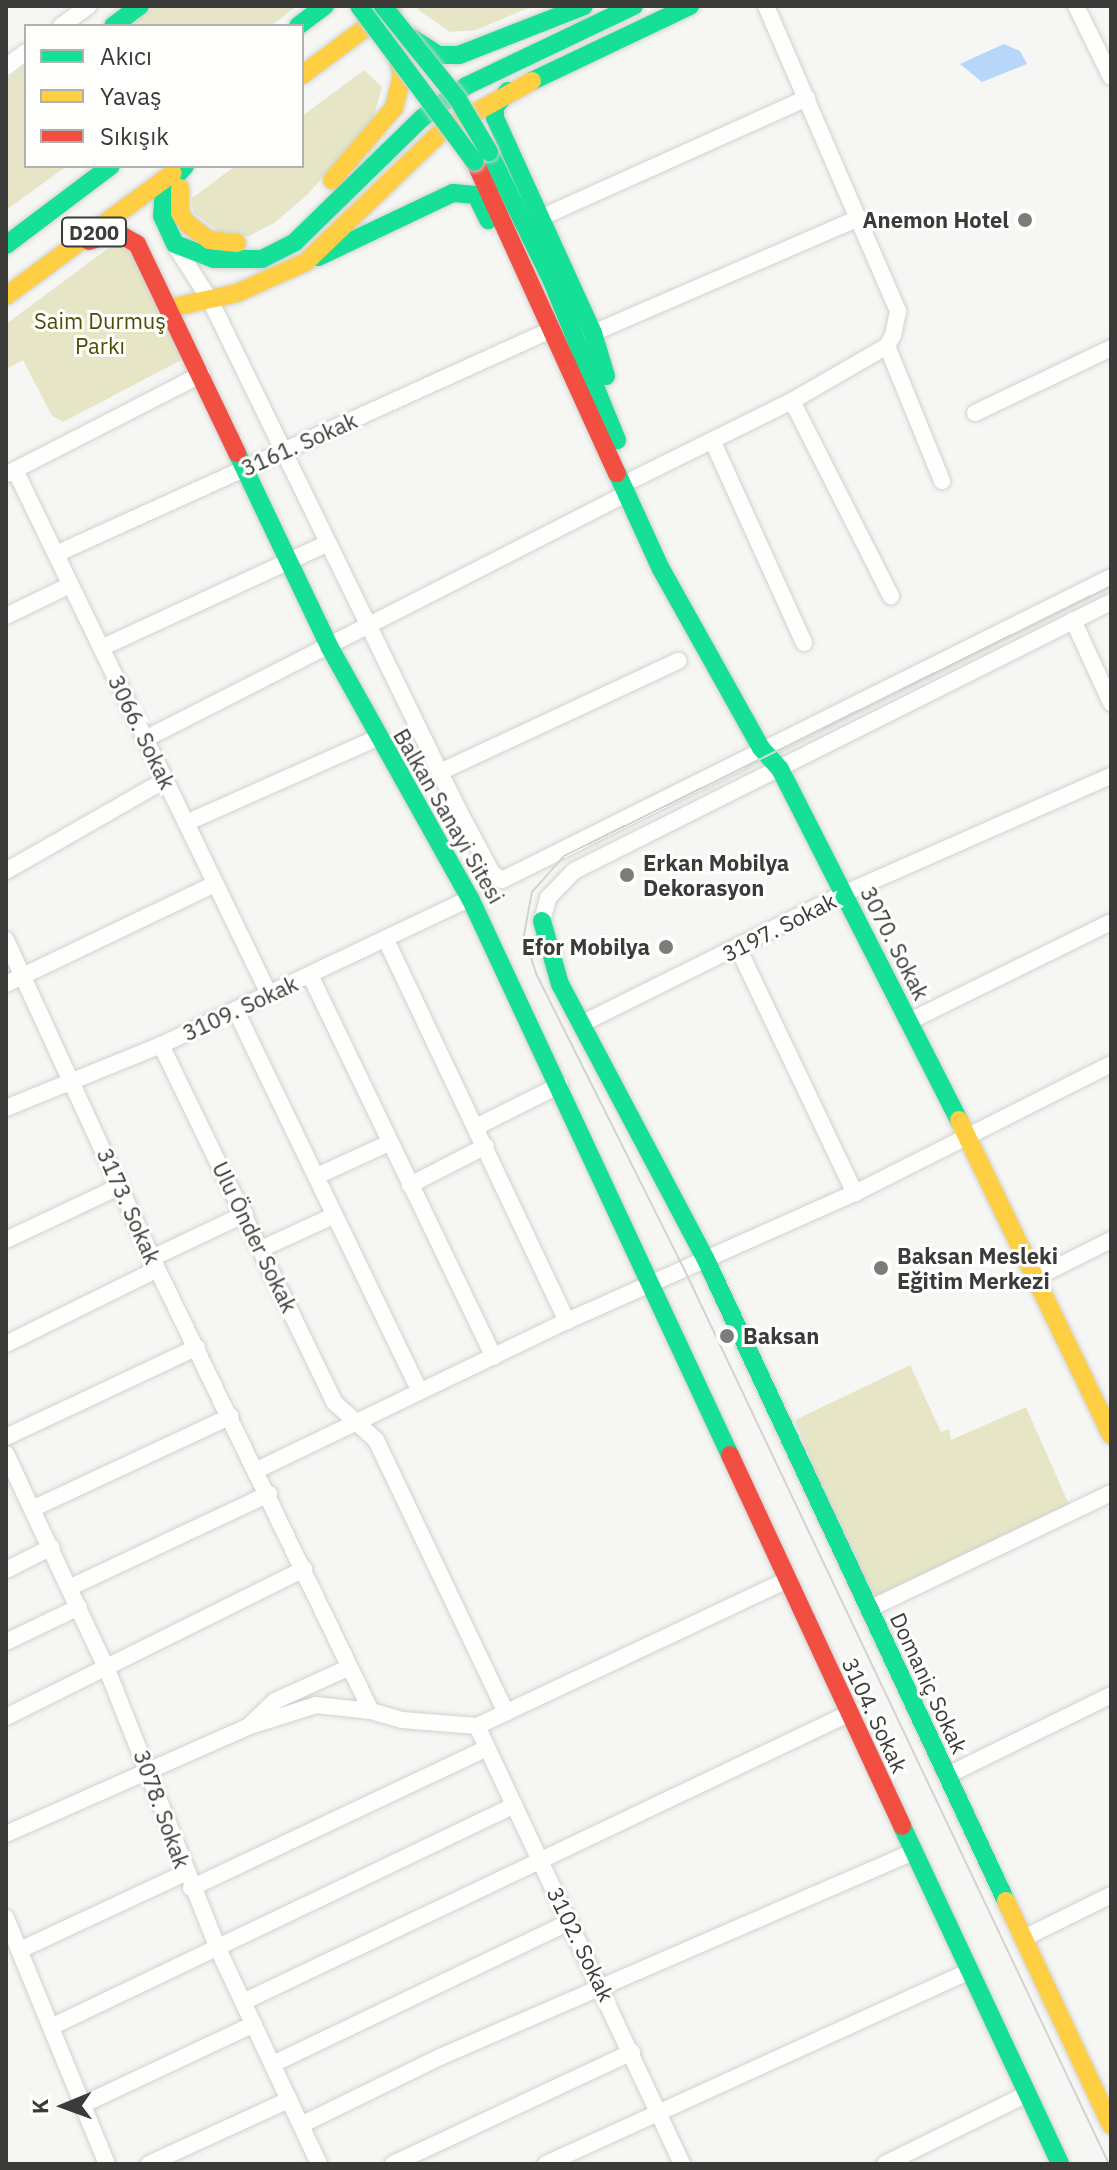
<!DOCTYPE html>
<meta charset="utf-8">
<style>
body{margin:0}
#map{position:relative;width:1117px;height:2170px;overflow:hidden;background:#f6f6f4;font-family:"IBM Plex Sans",sans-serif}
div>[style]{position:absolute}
.green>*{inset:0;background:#e6e6c7}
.water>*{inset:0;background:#b6d6fa}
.roads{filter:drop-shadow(0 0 2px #d1d1d0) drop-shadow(0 0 2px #d1d1d0)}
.street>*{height:16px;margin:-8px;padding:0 8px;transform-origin:8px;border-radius:8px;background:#fefefd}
.fast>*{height:18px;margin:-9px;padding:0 9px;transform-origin:9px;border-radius:9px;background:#16e098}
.slow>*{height:18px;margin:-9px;padding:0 9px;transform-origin:9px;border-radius:9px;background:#ffcf43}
.jam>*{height:18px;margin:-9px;padding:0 9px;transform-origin:9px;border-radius:9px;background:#f24e42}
.tram>*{height:2px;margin:-1px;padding:0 1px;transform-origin:1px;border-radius:1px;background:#d3d3d2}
.bridges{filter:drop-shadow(0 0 2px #d1d1d0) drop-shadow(0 0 2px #d1d1d0)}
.fast-bridge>*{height:18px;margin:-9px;padding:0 9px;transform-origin:9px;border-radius:9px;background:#16e098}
.dots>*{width:22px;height:22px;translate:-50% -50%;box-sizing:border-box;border:4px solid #fffffe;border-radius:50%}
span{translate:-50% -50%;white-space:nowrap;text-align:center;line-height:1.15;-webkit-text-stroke:6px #fffffe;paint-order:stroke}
.shield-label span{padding:2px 6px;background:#fffffe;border:2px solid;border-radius:6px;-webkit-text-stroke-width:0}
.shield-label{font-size:20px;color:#3b3b3a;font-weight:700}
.poi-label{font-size:22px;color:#3b3b3a;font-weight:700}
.right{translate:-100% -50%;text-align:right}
.left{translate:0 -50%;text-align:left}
.park-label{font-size:22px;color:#4f4c03}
.street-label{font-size:22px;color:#3b3b3a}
.frame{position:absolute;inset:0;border:8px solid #3b3b3a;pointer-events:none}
.legend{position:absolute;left:24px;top:24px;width:280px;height:144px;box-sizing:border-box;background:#fffffe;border:2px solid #b1b1b0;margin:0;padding:10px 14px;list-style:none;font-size:24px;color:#3b3b3a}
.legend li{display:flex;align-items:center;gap:16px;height:40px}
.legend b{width:40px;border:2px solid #b1b1b0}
.north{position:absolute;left:24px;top:2066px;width:80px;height:80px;-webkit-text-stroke:6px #fffffe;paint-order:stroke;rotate:269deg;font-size:22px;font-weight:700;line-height:32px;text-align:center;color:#3b3b3a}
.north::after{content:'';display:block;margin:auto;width:28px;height:36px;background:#3b3b3a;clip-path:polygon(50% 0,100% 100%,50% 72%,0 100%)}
</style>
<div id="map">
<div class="green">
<div style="clip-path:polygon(155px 6px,297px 6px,271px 26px,123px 26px)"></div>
<div style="clip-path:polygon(421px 6px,533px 6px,476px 30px,450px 32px,417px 9px)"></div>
<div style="clip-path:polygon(26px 65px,26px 166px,67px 166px,6px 210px,6px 80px)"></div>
<div style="clip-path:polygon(364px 70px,382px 87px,373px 120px,308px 194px,274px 223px,249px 236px,226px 237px,194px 213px,191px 199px,235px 166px,302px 166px,302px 116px)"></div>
<div style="clip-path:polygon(122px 238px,187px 357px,63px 422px,52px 416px,23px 360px,6px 369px,6px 324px)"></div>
<div style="clip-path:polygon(910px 1365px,941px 1432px,949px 1429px,951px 1440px,1026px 1407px,1071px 1509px,876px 1603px,823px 1492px,795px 1420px)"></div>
</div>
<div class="water">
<div style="clip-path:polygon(1004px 44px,1020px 51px,1027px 64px,982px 82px,960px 64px)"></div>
</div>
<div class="roads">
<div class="street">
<div style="left:1076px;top:6px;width:79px;rotate:63.8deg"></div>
<div style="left:61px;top:26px;width:34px;rotate:-36deg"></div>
<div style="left:6px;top:67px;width:25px;rotate:-37deg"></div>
<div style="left:540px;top:218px;width:293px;rotate:-24.2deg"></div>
<div style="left:176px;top:247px;width:63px;rotate:57.3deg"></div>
<div style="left:210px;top:300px;width:564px;rotate:64.03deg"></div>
<div style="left:457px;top:807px;width:75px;rotate:62.1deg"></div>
<div style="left:492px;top:873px;width:12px;rotate:35deg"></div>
<div style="left:502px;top:880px;width:680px;rotate:-26.45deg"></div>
<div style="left:593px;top:333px;width:290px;rotate:-23.4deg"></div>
<div style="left:887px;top:346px;width:146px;rotate:67.8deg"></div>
<div style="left:792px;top:401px;width:219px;rotate:63.1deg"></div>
<div style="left:975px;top:413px;width:151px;rotate:-25.5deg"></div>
<div style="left:712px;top:440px;width:223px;rotate:65.6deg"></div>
<div style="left:15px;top:470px;width:582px;rotate:64.14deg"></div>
<div style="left:7px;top:474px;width:219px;rotate:-27.1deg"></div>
<div style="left:634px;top:479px;width:176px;rotate:-26.3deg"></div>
<div style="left:792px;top:401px;width:110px;rotate:-30.1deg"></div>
<div style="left:887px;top:346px;width:13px;rotate:-61deg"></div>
<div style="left:893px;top:335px;width:25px;rotate:-78deg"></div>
<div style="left:898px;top:311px;width:332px;rotate:-113.4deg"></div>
<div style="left:56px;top:554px;width:533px;rotate:-24.36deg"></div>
<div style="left:6px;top:616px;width:71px;rotate:-25.8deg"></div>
<div style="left:1073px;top:620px;width:91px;rotate:65.4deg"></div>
<div style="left:101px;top:648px;width:250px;rotate:-24.8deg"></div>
<div style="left:145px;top:739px;width:540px;rotate:-26.99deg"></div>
<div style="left:440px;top:772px;width:263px;rotate:-25deg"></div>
<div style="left:186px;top:823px;width:209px;rotate:-24deg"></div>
<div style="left:6px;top:871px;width:183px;rotate:-29.8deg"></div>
<div style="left:542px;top:921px;width:24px;rotate:-75deg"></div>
<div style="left:548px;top:898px;width:37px;rotate:-46deg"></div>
<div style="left:574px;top:871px;width:601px;rotate:-26.61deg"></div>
<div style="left:6px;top:940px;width:350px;rotate:65.3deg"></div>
<div style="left:152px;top:1258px;width:503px;rotate:64.2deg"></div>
<div style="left:371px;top:1711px;width:32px;rotate:16deg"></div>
<div style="left:402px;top:1720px;width:75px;rotate:4.6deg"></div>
<div style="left:477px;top:1726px;width:340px;rotate:-25.2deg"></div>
<div style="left:386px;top:940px;width:422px;rotate:64.6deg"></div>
<div style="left:738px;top:948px;width:272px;rotate:64.5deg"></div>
<div style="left:310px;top:975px;width:424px;rotate:64.3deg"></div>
<div style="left:6px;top:984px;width:232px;rotate:-25.6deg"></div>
<div style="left:236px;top:1011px;width:422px;rotate:64.2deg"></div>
<div style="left:908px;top:1022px;width:226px;rotate:-26.2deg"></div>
<div style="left:581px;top:1024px;width:292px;rotate:-26.4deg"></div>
<div style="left:843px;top:894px;width:293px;rotate:-23.8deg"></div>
<div style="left:161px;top:1045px;width:398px;rotate:64.1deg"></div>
<div style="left:335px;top:1403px;width:55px;rotate:42.1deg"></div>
<div style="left:376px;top:1440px;width:302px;rotate:64.5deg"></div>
<div style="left:6px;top:1108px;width:167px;rotate:-22.1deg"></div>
<div style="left:161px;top:1045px;width:342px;rotate:-25.4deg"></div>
<div style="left:476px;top:1127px;width:94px;rotate:-26.6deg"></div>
<div style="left:319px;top:1175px;width:77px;rotate:-24.6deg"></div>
<div style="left:410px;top:1185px;width:85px;rotate:-27.2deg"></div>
<div style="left:6px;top:1240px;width:126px;rotate:-25.3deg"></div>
<div style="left:261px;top:1249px;width:81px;rotate:-24.7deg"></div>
<div style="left:1035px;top:1278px;width:85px;rotate:-26.6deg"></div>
<div style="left:6px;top:1344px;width:163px;rotate:-26.3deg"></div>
<div style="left:152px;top:1272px;width:14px;rotate:-90deg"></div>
<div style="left:152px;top:1258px;width:103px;rotate:-25.3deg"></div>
<div style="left:6px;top:1437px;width:211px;rotate:-25.2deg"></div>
<div style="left:6px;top:1454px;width:235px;rotate:64.9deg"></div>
<div style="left:106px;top:1667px;width:303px;rotate:68.3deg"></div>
<div style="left:218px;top:1949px;width:238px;rotate:64.8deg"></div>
<div style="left:257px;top:1470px;width:344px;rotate:-25.7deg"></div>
<div style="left:567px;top:1321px;width:315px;rotate:-24deg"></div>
<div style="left:855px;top:1193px;width:287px;rotate:-26.7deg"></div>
<div style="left:34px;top:1508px;width:217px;rotate:-25deg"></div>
<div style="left:6px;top:1570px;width:51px;rotate:-26.6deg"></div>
<div style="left:71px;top:1587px;width:219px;rotate:-25.2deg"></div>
<div style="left:869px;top:1609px;width:268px;rotate:-25.6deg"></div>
<div style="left:6px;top:1642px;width:81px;rotate:-25.6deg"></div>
<div style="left:6px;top:1717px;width:333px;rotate:-26.4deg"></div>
<div style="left:253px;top:1725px;width:66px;rotate:-17.6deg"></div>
<div style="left:316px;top:1705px;width:55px;rotate:6.2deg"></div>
<div style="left:477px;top:1726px;width:484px;rotate:64.9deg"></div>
<div style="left:946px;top:1776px;width:184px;rotate:-26.1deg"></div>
<div style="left:6px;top:1834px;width:265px;rotate:-23.9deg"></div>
<div style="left:248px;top:1727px;width:37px;rotate:-44deg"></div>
<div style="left:275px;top:1701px;width:80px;rotate:-24.3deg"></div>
<div style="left:191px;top:1888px;width:327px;rotate:-25.3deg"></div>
<div style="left:6px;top:1918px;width:266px;rotate:67.7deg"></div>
<div style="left:1024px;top:1938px;width:97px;rotate:-26.3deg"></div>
<div style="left:20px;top:1950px;width:182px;rotate:-25deg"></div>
<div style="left:243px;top:2002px;width:670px;rotate:-25.46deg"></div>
<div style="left:51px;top:2027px;width:514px;rotate:-25.57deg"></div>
<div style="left:273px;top:2064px;width:329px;rotate:-25.6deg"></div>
<div style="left:82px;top:2105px;width:190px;rotate:-25.2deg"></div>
<div style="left:301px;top:2125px;width:155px;rotate:-26.1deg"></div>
<div style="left:440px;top:2057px;width:516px;rotate:-23.43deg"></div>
<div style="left:149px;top:2164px;width:154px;rotate:-24.6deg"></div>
<div style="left:393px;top:2164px;width:264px;rotate:-25.1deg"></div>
<div style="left:546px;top:2164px;width:465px;rotate:-24.5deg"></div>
<div style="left:885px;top:2164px;width:158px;rotate:-26.2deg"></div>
</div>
<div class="fast">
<div style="left:113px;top:26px;width:34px;rotate:-37deg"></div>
<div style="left:298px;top:26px;width:34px;rotate:-37deg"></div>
<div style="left:412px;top:38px;width:31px;rotate:33deg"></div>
<div style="left:438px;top:55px;width:21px"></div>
<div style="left:459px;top:55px;width:134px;rotate:-21.4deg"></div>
<div style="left:532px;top:81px;width:175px;rotate:-25.4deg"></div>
<div style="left:508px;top:91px;width:21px;rotate:129deg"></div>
<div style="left:495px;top:107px;width:11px;rotate:90deg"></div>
<div style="left:495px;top:118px;width:236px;rotate:65.5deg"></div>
<div style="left:593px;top:333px;width:45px;rotate:73.2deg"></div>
<div style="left:489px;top:152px;width:144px;rotate:64deg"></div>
<div style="left:552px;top:281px;width:172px;rotate:67.8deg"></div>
<div style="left:185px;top:166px;width:31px;rotate:132deg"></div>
<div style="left:164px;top:189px;width:27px;rotate:94deg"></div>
<div style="left:162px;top:216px;width:31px;rotate:65deg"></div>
<div style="left:175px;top:244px;width:42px;rotate:21deg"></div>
<div style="left:214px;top:259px;width:48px"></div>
<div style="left:262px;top:259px;width:37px;rotate:-27deg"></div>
<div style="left:295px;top:242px;width:177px;rotate:-44.3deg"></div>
<div style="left:422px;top:118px;width:54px;rotate:-36deg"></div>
<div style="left:466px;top:86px;width:186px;rotate:-25.5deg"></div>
<div style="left:6px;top:245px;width:131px;rotate:-37deg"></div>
<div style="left:318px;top:257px;width:149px;rotate:-25.4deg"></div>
<div style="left:453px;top:193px;width:23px;rotate:5deg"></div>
<div style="left:476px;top:195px;width:28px;rotate:64deg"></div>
<div style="left:237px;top:453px;width:216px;rotate:64.5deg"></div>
<div style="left:330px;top:648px;width:287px;rotate:60.8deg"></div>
<div style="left:470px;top:898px;width:615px;rotate:64.98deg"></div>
<div style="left:617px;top:473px;width:106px;rotate:65.4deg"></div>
<div style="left:661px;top:569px;width:205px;rotate:60.8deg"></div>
<div style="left:761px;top:748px;width:28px;rotate:48deg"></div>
<div style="left:780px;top:769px;width:394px;rotate:63deg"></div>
<div style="left:542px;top:921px;width:66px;rotate:74.1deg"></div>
<div style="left:560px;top:984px;width:312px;rotate:62.1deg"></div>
<div style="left:706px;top:1260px;width:708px;rotate:64.92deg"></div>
<div style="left:902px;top:1826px;width:373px;rotate:64.9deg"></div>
</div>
<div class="slow">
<div style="left:302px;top:75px;width:111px;rotate:-36.6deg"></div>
<div style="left:332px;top:180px;width:95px;rotate:-49.3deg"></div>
<div style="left:394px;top:108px;width:33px;rotate:-76deg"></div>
<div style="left:402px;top:76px;width:24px;rotate:-102deg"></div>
<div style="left:180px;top:188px;width:25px;rotate:90deg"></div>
<div style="left:180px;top:213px;width:14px;rotate:54deg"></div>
<div style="left:188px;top:224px;width:26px;rotate:37deg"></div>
<div style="left:209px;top:240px;width:28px;rotate:6deg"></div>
<div style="left:6px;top:296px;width:207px;rotate:-36.4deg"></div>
<div style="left:170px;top:308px;width:69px;rotate:-12.6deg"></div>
<div style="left:237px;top:293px;width:76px;rotate:-24.2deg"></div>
<div style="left:306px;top:262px;width:189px;rotate:-43.9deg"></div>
<div style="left:442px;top:131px;width:103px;rotate:-29.1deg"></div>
<div style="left:959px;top:1120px;width:350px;rotate:64.2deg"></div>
<div style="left:1006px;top:1901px;width:247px;rotate:64.9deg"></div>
</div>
<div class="jam">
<div style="left:475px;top:162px;width:342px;rotate:65.5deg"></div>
<div style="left:89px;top:241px;width:28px;rotate:-18deg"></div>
<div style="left:116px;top:232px;width:24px;rotate:30deg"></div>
<div style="left:137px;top:244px;width:232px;rotate:64.4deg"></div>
<div style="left:730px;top:1455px;width:409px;rotate:65.1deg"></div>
</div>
</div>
<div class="tram">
<div style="left:1109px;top:2164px;width:991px;rotate:-115.4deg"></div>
<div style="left:684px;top:1269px;width:331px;rotate:-116.6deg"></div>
<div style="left:536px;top:973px;width:40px;rotate:-108deg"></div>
<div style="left:524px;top:935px;width:44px;rotate:-79.5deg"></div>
<div style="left:532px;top:892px;width:48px;rotate:-48.4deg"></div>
<div style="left:564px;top:856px;width:610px;rotate:-26.27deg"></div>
</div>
<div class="bridges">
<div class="fast-bridge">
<div style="left:359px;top:6px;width:194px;rotate:53.4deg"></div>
<div style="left:383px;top:6px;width:118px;rotate:51.2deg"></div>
<div style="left:457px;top:98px;width:63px;rotate:59.3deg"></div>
</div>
</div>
<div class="dots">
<div style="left:1025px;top:220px;background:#7c7c7b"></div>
<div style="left:627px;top:875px;background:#7c7c7b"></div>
<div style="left:666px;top:947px;background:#7c7c7b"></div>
<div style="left:881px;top:1268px;background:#7c7c7b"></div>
<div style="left:727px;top:1336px;background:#7c7c7b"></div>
</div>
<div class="shield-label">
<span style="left:94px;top:232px">D200</span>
</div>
<div class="poi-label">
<span class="right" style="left:1009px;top:220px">Anemon Hotel</span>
<span class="left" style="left:643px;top:875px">Erkan Mobilya<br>Dekorasyon</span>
<span class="right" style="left:650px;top:947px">Efor Mobilya</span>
<span class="left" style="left:897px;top:1268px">Baksan Mesleki<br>Eğitim Merkezi</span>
<span class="left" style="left:743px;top:1336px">Baksan</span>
</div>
<div class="park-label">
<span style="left:100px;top:333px">Saim Durmuş<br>Parkı</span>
</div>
<div class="street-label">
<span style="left:299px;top:444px;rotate:-24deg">3161. Sokak</span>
<span style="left:142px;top:732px;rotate:64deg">3066. Sokak</span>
<span style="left:449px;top:816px;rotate:60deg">Balkan Sanayi Sitesi</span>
<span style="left:779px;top:927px;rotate:-27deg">3197. Sokak</span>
<span style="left:895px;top:943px;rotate:63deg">3070. Sokak</span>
<span style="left:240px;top:1008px;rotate:-25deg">3109. Sokak</span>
<span style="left:129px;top:1206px;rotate:66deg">3173. Sokak</span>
<span style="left:255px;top:1237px;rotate:64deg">Ulu Önder Sokak</span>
<span style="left:929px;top:1683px;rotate:65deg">Domaniç Sokak</span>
<span style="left:875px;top:1715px;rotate:65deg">3104. Sokak</span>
<span style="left:162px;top:1809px;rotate:70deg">3078. Sokak</span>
<span style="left:581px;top:1944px;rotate:64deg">3102. Sokak</span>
</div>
<div class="frame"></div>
<ul class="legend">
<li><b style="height:10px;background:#16e098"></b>Akıcı</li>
<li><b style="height:10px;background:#ffcf43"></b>Yavaş</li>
<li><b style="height:10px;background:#f24e42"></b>Sıkışık</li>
</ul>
<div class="north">K</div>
</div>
